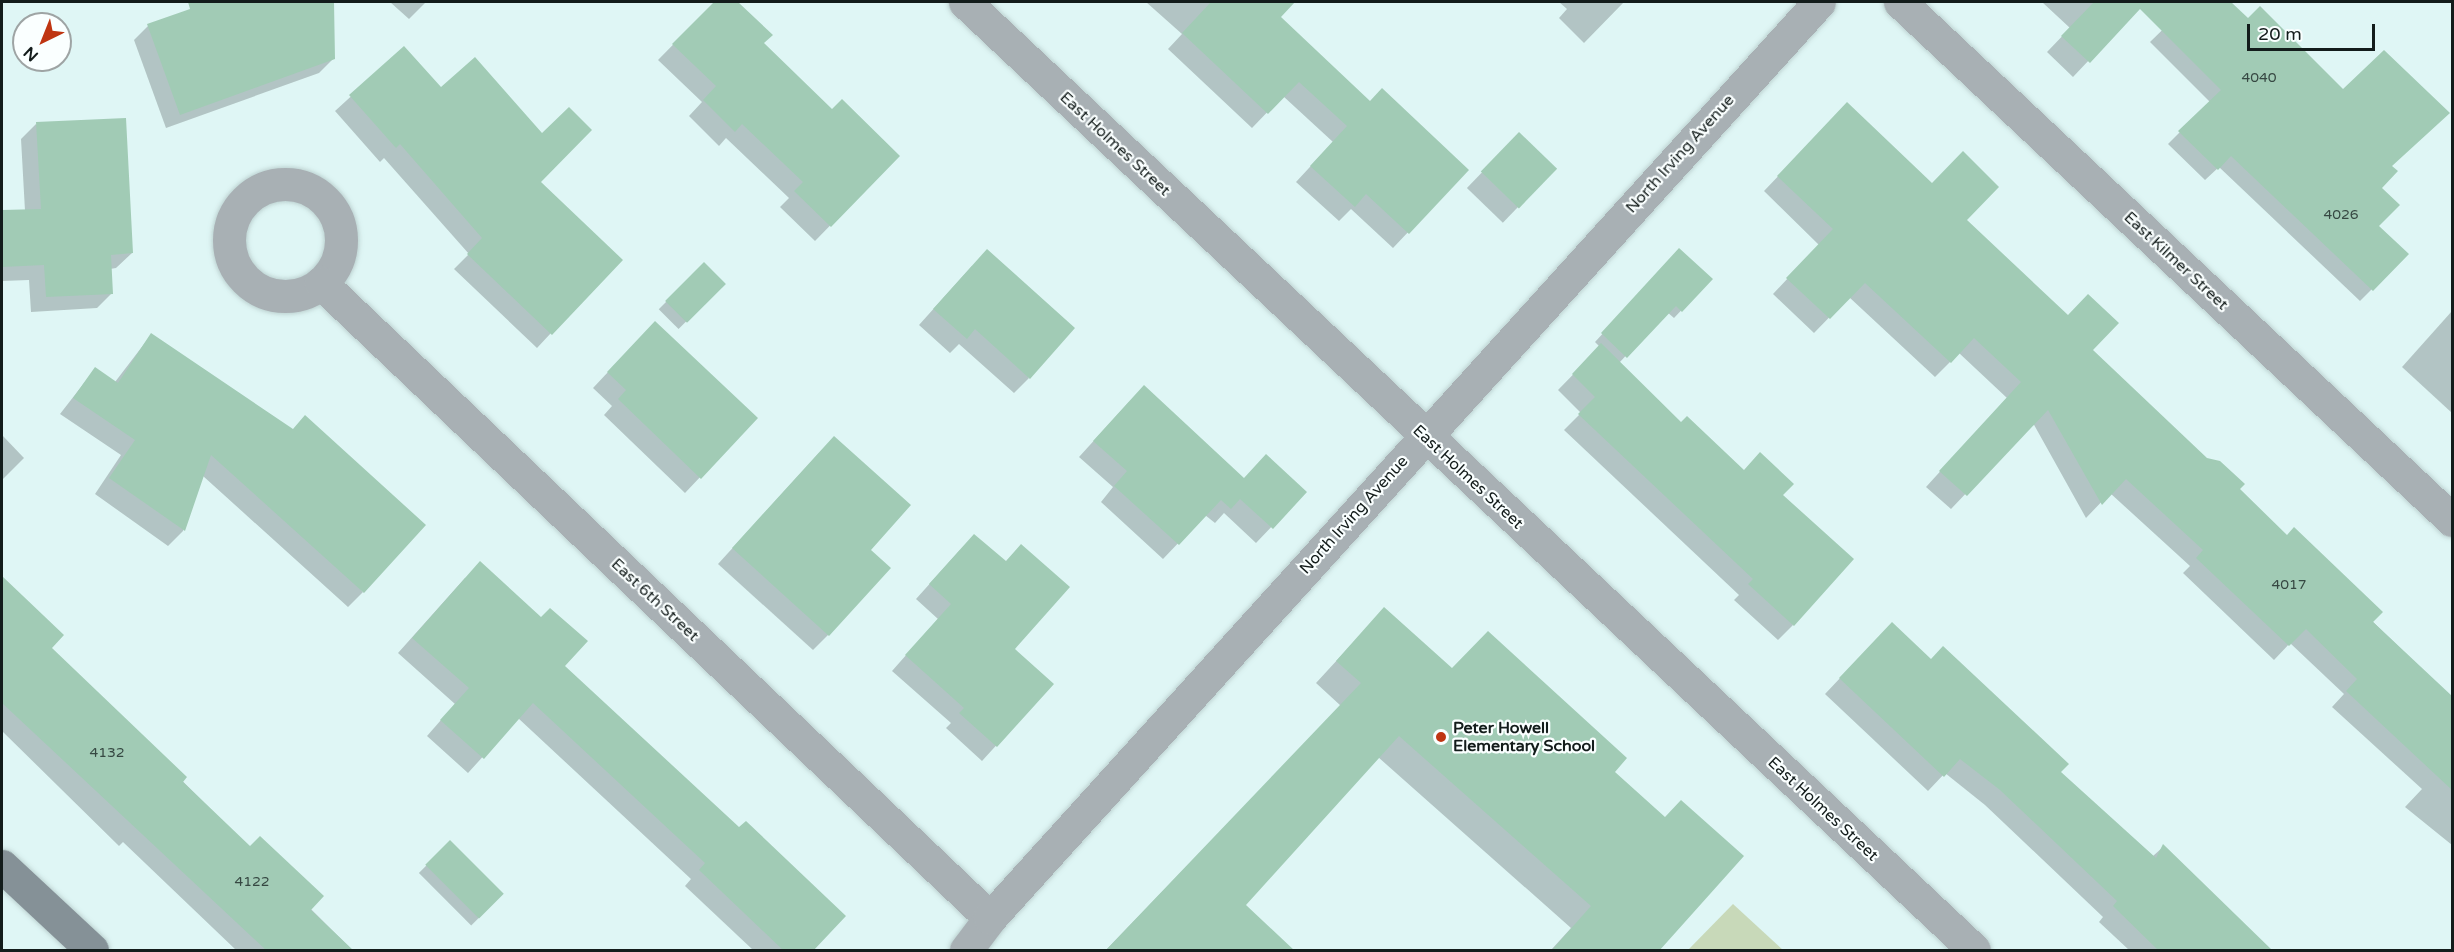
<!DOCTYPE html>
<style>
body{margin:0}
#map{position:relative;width:2454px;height:952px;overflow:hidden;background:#dff6f5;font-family:"Varela Round",sans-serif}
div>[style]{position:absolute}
.green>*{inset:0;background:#c8d9b9}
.shadow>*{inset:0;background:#0003;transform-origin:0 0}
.building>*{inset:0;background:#a1cbb5;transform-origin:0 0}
.roads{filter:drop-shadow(0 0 2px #bed3d2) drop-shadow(0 0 2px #bed3d2)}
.street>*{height:33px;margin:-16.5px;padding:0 16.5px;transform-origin:16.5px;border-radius:16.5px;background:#a8b0b4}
.street>.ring{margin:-16.5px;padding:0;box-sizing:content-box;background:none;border:33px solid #a8b0b4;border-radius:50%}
.secondary>*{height:33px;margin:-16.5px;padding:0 16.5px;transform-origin:16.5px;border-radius:16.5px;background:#859197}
.dots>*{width:16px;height:16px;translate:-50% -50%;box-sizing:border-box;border:3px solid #faffff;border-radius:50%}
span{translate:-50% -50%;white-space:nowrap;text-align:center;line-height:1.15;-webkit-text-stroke:4.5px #faffff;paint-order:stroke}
.number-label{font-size:14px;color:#364842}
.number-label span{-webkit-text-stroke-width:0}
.street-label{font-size:16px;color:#131c1b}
.poi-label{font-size:16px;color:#131c1b;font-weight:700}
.left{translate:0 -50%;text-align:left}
.frame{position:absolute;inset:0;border:3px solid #131c1b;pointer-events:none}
.north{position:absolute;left:12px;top:12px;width:60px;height:60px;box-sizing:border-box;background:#faffff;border:2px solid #9ea4a4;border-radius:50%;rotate:223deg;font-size:16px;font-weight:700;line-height:24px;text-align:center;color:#131c1b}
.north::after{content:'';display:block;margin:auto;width:21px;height:27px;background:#bf3512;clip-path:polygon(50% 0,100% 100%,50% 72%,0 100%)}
.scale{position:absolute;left:2247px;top:24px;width:128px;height:27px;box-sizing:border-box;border:3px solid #131c1b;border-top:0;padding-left:8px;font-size:18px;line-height:21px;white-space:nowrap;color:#131c1b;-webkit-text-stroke:4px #faffff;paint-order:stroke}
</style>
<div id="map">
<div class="green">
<div style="clip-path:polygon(1733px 904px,1783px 950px,1688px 950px)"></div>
</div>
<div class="shadow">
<div style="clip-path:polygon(216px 2px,333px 2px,334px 58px,319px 73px,166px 128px,134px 40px,148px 26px)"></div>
<div style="clip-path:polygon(390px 2px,426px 2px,409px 19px)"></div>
<div style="clip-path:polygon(715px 2px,736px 2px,770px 35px,762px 44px,832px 111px,898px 156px,815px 241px,780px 207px,789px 198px,726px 138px,719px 146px,689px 116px,702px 102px,658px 60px)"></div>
<div style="clip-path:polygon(1146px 2px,1293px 2px,1279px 17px,1370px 103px,1467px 170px,1393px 248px,1351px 209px,1339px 221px,1296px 182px,1333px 142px,1283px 96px,1252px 128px,1168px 49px,1182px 34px)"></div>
<div style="clip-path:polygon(1559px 2px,1624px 2px,1584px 43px,1559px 18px,1567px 9px)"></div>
<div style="clip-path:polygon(2042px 2px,2144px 2px,2073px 77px,2047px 52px,2070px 28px)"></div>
<div style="clip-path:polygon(2191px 2px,2229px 2px,2391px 166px,2379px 188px,2377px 226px,2407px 254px,2360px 301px,2219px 167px,2205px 180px,2168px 144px,2210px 102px,2150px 42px)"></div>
<div style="clip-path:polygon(404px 48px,441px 90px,539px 182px,551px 333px,537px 348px,454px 269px,469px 254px,384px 158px,380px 162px,335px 111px)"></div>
<div style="clip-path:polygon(1833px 119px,1965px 220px,2091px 350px,2452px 698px,2452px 845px,2405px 807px,2422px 789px,2332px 707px,2344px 694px,2290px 643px,2274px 660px,2183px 573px,2190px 566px,2110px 493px,2086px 518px,2033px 423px,1951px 509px,1926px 487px,2007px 398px,1959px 353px,1935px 377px,1849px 297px,1814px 333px,1773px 294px,1819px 245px,1764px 191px)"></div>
<div style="clip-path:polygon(36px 124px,132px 253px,116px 268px,110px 269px,112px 293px,97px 308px,31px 312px,29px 280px,2px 281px,2px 212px,25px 211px,21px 139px)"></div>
<div style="left:1519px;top:134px;width:50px;height:75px;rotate:44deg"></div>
<div style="clip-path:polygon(1672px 258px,1711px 279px,1674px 318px,1667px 312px,1619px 363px,1681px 424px,1743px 471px,1793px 625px,1778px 640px,1734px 600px,1739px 595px,1564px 430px,1581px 413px,1558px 390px,1600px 347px,1595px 342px)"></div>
<div style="left:704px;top:264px;width:28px;height:64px;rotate:45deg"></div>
<div style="clip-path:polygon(972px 266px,1029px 378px,1014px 393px,959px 344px,950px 353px,919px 325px)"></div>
<div style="clip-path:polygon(2452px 311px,2452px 413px,2402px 367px)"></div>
<div style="clip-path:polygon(151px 335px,363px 592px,348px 607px,203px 476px,183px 531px,168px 546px,95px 494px,121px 455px,60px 414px,95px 369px,115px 382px)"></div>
<div style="clip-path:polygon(640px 338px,756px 418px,685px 493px,604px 415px,612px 406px,593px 388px)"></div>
<div style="clip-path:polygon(1129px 402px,1244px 479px,1305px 492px,1256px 543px,1224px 513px,1215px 523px,1205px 515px,1163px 559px,1101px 502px,1113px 487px,1079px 457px)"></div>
<div style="clip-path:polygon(2px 435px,24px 458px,2px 480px)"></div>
<div style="clip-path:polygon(819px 453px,869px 550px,828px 635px,813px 650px,718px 564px)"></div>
<div style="clip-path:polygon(960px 550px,1013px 649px,1052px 684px,982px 761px,946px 728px,951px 723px,892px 671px,938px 619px,916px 599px)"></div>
<div style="clip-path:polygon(2px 578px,62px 635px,49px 648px,352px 950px,236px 950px,123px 842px,119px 846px,2px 731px)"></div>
<div style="clip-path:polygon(465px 578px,563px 666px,811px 950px,753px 950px,685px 886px,691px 879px,518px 718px,468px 773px,427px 736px,455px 704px,398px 653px)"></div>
<div style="clip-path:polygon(1384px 609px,1452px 670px,1613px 772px,1654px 950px,1551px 950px,1571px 928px,1378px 757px,1106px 950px,1341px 706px,1316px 683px)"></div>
<div style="clip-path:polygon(1877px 639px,1931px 660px,2153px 856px,2163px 847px,2271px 950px,2129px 950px,2099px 922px,2103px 917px,1985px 805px,1945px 773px,1928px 791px,1825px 694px)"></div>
<div style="left:450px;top:842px;width:74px;height:44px;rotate:45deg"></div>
</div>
<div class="building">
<div style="clip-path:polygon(188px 2px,334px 2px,335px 59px,180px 115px,147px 24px,190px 9px)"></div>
<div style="clip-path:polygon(714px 2px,738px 2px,773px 35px,764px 43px,832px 109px,842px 99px,900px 156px,831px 227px,794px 191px,803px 182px,742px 124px,735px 132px,703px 100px,716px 86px,672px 44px)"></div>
<div style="clip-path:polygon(1211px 2px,1295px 2px,1281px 17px,1370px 101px,1382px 88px,1469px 170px,1409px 234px,1366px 194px,1355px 207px,1310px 166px,1347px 126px,1299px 82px,1268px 114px,1182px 33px)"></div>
<div style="clip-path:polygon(2094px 2px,2231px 2px,2248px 18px,2260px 6px,2343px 89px,2384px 50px,2450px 113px,2392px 166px,2398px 171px,2382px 188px,2400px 205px,2379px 226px,2409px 254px,2373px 291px,2231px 156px,2218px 170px,2178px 131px,2221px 90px,2140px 9px,2090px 63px,2061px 36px)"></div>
<div style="clip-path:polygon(404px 46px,441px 87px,475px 57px,542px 133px,569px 107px,592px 130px,541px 182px,623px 260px,552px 335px,467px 254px,482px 238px,400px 144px,396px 148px,349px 95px)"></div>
<div style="clip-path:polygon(1847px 102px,1932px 183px,1963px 151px,1999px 187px,1967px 220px,2068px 315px,2088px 294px,2119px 323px,2093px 350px,2207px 458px,2220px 461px,2245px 484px,2240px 489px,2287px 535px,2294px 527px,2383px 612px,2373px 622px,2452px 696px,2452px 790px,2346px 691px,2357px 679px,2306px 629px,2289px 646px,2196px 558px,2203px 550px,2126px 479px,2102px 505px,2048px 410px,1967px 496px,1939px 471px,2021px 382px,1974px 338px,1951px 363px,1865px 283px,1830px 319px,1786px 278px,1833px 229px,1777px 176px)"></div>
<div style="clip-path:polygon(126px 118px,133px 253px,111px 255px,113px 294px,46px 297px,44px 265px,2px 267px,2px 210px,41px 209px,36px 122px)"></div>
<div style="left:1519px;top:132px;width:53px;height:55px;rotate:44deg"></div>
<div style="clip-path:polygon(1679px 248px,1713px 279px,1682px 312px,1676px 306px,1627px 358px,1601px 333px)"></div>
<div style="clip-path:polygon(987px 249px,1075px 328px,1030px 379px,975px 329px,967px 339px,933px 309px)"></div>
<div style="left:704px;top:262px;width:31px;height:55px;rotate:45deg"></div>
<div style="clip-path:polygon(655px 321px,758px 418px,701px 479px,618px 399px,626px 390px,607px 372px)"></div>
<div style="clip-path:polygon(151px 333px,293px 429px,305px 415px,426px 525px,364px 593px,211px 455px,185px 531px,109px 478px,135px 440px,73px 398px,95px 367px,118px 383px)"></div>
<div style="clip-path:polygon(1601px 343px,1681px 422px,1687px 416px,1744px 470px,1760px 452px,1794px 484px,1783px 495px,1854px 559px,1794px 626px,1748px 584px,1753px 579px,1578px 414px,1595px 397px,1572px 374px)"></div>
<div style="clip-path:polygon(1144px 385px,1244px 478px,1266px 454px,1307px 492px,1273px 529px,1240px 499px,1231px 509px,1221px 500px,1179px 545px,1114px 486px,1127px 471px,1093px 441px)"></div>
<div style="clip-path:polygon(834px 436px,911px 505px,871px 550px,891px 568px,829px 636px,732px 548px)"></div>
<div style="clip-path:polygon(974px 534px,1006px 561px,1021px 544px,1070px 587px,1015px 649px,1054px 684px,997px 747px,959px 713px,964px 708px,905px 655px,951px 604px,929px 584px)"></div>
<div style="clip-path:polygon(480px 561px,541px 617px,550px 608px,588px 641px,565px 666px,739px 827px,746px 821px,846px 916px,813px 951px,784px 951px,699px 870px,705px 863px,533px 703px,484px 759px,440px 720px,469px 688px,412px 638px)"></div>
<div style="clip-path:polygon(2px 576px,64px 635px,52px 648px,187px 777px,183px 782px,250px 846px,260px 836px,324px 896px,311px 910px,354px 951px,267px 951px,2px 703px)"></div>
<div style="clip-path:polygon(1384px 607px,1452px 668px,1488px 631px,1627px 758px,1615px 772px,1665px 817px,1681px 800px,1744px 856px,1659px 951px,1551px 951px,1591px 906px,1399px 736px,1246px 905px,1295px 951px,1105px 951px,1361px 683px,1336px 661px)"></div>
<div style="clip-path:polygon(1892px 622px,1931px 659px,1943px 646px,2069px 764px,2061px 772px,2156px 858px,2163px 844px,2273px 951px,2159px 951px,2113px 906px,2117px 901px,2000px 790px,1960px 759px,1944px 777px,1839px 678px)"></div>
<div style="left:450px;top:840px;width:76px;height:35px;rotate:45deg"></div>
</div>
<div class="roads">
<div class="street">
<div style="left:965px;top:2px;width:1384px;rotate:43.21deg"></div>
<div style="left:1900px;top:2px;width:757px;rotate:43.18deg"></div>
<div class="ring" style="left:229px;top:184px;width:79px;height:79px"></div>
<div style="left:321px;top:283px;width:922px;rotate:43.51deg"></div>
<div style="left:966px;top:950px;width:40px;rotate:-53deg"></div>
<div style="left:990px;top:918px;width:1235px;rotate:-47.85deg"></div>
</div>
<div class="secondary">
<div style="left:2px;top:866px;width:123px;rotate:43deg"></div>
</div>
</div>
<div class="dots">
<div style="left:1441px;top:737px;background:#bf3512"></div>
</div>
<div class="number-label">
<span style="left:2259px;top:78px">4040</span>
<span style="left:2341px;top:215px">4026</span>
<span style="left:2289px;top:585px">4017</span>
<span style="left:107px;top:753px">4132</span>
<span style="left:252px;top:882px">4122</span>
</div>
<div class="street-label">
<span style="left:1115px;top:144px;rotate:43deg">East Holmes Street</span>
<span style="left:1680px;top:154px;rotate:-48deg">North Irving Avenue</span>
<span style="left:2176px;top:261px;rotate:43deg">East Kilmer Street</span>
<span style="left:1468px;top:477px;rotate:43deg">East Holmes Street</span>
<span style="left:1354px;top:515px;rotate:-48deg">North Irving Avenue</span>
<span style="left:655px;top:600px;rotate:43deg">East 6th Street</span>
<span style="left:1823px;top:809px;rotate:43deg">East Holmes Street</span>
</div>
<div class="poi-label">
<span class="left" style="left:1453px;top:737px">Peter Howell<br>Elementary School</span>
</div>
<div class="frame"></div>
<div class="north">N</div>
<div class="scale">20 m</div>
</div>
